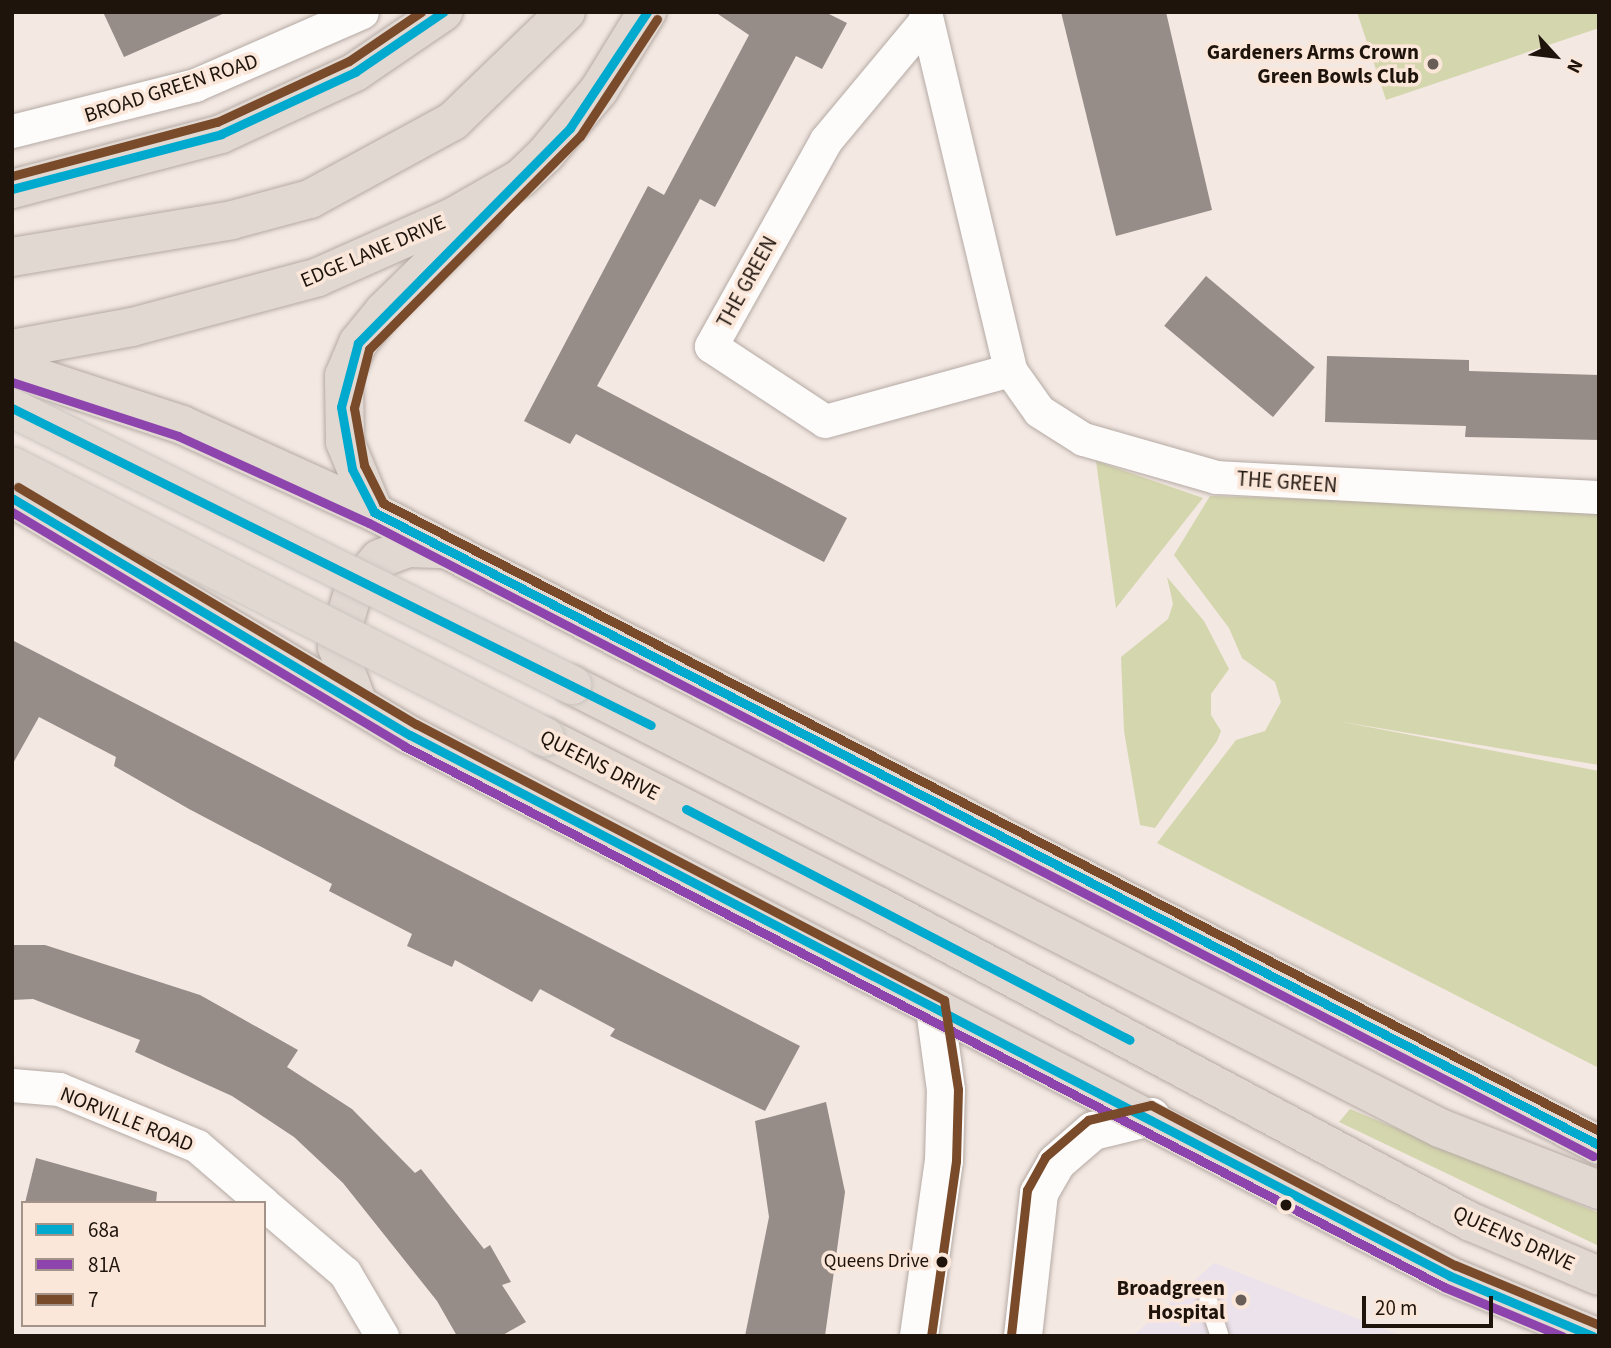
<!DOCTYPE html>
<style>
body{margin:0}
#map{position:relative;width:1611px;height:1348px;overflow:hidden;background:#f3e8e2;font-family:"Source Sans 3",sans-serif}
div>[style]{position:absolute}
.medical>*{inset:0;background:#ebe2ec}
.green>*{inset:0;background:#d4d6ad}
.building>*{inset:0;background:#978d88;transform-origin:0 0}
.roads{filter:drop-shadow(0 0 2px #b5aaa4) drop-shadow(0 0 2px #b5aaa4)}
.service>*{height:18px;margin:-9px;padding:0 9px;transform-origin:9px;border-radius:9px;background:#fdfcfb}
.minor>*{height:33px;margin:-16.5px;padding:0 16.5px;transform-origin:16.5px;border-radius:16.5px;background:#fdfcfb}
.tertiary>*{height:38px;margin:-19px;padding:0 19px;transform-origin:19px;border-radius:19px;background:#fdfcfb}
.trunk>*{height:38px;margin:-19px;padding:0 19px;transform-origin:19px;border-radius:19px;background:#e2d8d2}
.bridges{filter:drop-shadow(0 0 2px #cac4bf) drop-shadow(0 0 2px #cac4bf)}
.trunk-bridge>*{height:38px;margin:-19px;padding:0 19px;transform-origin:19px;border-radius:19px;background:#e2d8d2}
.bus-1>*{height:9px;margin:-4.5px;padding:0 4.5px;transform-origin:4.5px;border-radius:4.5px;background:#00a9ce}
.bus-2>*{height:9px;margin:-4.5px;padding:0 4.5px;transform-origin:4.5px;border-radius:4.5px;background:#8e44ad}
.bus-3>*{height:9px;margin:-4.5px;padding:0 4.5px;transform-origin:4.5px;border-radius:4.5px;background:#7a4b2a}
.dots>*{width:19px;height:19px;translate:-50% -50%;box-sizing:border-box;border:4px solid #fbe7da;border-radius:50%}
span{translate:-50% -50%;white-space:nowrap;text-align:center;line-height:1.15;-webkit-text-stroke:7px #fbe7da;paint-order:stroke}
.bus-label{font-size:19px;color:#1f140c}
.right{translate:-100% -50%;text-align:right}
.poi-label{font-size:21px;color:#1f140c;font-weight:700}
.street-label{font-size:21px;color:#1f140c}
.frame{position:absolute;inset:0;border:14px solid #1f140c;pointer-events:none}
.legend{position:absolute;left:21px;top:1201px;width:245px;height:126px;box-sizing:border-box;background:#fbe7da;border:2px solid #a39388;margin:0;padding:9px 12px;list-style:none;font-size:21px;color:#1f140c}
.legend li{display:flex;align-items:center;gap:14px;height:35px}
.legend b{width:35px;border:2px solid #a39388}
.north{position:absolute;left:1520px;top:21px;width:70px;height:70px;-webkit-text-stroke:5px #fbe7da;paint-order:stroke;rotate:117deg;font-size:19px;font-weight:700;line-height:28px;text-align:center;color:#1f140c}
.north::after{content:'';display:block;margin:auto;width:24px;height:32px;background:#1f140c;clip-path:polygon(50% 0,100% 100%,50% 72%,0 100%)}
.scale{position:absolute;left:1362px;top:1296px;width:131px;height:32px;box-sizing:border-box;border:4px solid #1f140c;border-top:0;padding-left:9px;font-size:21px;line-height:24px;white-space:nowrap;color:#1f140c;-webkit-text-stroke:5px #fbe7da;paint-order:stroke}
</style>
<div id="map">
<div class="medical">
<div style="clip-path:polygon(1214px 1263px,1402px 1336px,1133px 1336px)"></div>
</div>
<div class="green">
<div style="clip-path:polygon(1357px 12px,1599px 12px,1599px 28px,1386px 100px)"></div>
<div style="clip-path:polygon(1096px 461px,1203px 498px,1116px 608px)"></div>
<div style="clip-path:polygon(1210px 496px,1599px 507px,1599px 765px,1337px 721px,1599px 771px,1599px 1068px,1157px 843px,1236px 740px,1265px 731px,1281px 702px,1275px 682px,1242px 658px,1229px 628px,1174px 555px)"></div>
<div style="clip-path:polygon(1167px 577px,1204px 621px,1229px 669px,1211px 694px,1211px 715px,1221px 731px,1217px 741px,1155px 828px,1140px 825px,1124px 731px,1121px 657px,1168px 619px,1173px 604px)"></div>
<div style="clip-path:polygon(1350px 1109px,1599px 1213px,1599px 1246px,1339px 1122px)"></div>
</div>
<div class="building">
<div style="clip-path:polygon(103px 12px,227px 12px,124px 57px)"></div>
<div style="clip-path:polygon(715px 12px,825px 12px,847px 23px,822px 69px,796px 56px,715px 207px,700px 199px,597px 386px,847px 518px,824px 562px,576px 434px,570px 444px,524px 421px,648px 186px,664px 195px,749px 35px)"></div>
<div style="clip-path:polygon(1061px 12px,1166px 12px,1212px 210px,1116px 236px)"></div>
<div style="left:1206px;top:276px;width:142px;height:65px;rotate:40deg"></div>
<div style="clip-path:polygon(1327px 356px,1469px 360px,1469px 371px,1599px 375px,1599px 440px,1465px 437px,1466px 426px,1325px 422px)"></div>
<div style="clip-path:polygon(12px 640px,800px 1046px,765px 1111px,610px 1036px,615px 1029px,540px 989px,532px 1002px,455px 960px,452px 967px,407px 946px,412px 934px,329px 891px,332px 884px,189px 809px,114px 766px,116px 757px,39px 717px,12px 765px)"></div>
<div style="clip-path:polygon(12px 945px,45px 945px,200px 995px,298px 1050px,287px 1067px,352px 1109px,415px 1173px,421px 1169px,484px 1249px,490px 1245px,511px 1282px,502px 1285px,526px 1322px,501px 1336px,457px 1336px,437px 1301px,343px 1183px,294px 1137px,232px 1096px,135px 1052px,140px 1040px,33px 999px,12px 1000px)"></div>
<div style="clip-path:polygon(826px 1102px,845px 1192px,825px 1336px,745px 1336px,769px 1217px,755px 1121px)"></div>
<div style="clip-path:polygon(36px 1158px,157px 1192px,156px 1203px,25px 1203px)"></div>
</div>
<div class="roads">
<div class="service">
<div style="left:1208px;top:1300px;width:38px;rotate:72deg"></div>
</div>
<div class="minor">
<div style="left:925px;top:12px;width:368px;rotate:76.6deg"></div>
<div style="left:1010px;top:370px;width:50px;rotate:54.7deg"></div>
<div style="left:1039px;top:411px;width:52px;rotate:32.5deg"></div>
<div style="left:1083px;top:439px;width:138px;rotate:15.9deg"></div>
<div style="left:1216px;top:477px;width:384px;rotate:3deg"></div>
<div style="left:926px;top:20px;width:156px;rotate:129.8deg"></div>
<div style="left:826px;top:140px;width:236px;rotate:119.2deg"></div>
<div style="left:711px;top:346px;width:136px;rotate:33.3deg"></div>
<div style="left:825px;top:421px;width:192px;rotate:-15.4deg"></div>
<div style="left:12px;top:131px;width:189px;rotate:-14.1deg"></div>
<div style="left:195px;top:85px;width:182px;rotate:-23.6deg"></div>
<div style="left:12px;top:1085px;width:47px;rotate:4.9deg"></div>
<div style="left:59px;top:1089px;width:149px;rotate:22.4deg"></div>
<div style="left:197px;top:1146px;width:87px;rotate:40.8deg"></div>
<div style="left:264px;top:1204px;width:106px;rotate:40.4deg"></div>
<div style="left:345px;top:1273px;width:73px;rotate:59.6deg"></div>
</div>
<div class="tertiary">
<div style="left:919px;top:1336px;width:177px;rotate:-81.9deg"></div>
<div style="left:944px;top:1161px;width:71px;rotate:-88.4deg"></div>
<div style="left:946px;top:1090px;width:82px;rotate:-97.7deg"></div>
<div style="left:1023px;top:1336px;width:144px;rotate:-83.6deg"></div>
<div style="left:1039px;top:1193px;width:34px;rotate:-60deg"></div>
<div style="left:1056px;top:1163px;width:49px;rotate:-40.9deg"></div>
<div style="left:1093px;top:1131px;width:60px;rotate:-13.6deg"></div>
</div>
<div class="trunk">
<div style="left:12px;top:189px;width:216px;rotate:-14.7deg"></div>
<div style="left:221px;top:134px;width:148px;rotate:-24.8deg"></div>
<div style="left:355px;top:72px;width:107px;rotate:-34.3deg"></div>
<div style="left:12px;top:257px;width:223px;rotate:-9.5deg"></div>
<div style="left:232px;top:220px;width:81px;rotate:-15.1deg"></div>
<div style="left:310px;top:199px;width:163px;rotate:-28.6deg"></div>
<div style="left:453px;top:121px;width:157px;rotate:-44deg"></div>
<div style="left:12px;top:349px;width:122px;rotate:-10.4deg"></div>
<div style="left:132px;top:327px;width:193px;rotate:-15deg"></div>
<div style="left:318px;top:277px;width:148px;rotate:-24deg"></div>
<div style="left:453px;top:217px;width:78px;rotate:-29.8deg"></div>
<div style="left:521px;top:178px;width:33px;rotate:-44deg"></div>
<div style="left:545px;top:155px;width:85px;rotate:-50.3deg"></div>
<div style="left:599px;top:90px;width:92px;rotate:-58.4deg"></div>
<div style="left:12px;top:369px;width:179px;rotate:18.2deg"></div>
<div style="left:182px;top:425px;width:211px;rotate:24.4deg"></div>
<div style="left:374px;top:512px;width:1379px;rotate:27.33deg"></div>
<div style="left:12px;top:498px;width:463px;rotate:30.8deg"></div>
<div style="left:410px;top:735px;width:1172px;rotate:27.48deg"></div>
<div style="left:1450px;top:1276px;width:156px;rotate:22.6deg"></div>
<div style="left:374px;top:512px;width:76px;rotate:-112.5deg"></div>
<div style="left:345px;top:442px;width:66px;rotate:-90.9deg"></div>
<div style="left:344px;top:376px;width:36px;rotate:-67deg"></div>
<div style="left:358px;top:343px;width:41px;rotate:-50.9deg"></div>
<div style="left:384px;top:311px;width:140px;rotate:-44.4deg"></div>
<div style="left:572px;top:685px;width:975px;rotate:27.04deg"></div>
<div style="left:1440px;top:1128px;width:171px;rotate:21.3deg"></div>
<div style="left:358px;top:704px;width:61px;rotate:-110.2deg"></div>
<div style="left:337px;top:647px;width:60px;rotate:-73.7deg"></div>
<div style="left:354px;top:589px;width:39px;rotate:-50deg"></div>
<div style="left:379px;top:559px;width:31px;rotate:-21deg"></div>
<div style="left:408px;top:548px;width:37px;rotate:2deg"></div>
<div style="left:545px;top:737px;width:376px;rotate:26.9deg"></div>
<div style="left:880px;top:907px;width:670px;rotate:28.06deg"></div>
<div style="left:1471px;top:1222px;width:139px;rotate:22.9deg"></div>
</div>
</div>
<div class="bridges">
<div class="trunk-bridge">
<div style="left:12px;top:408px;width:625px;rotate:26.32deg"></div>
<div style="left:12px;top:466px;width:598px;rotate:26.95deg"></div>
</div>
</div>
<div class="bus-1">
<div style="left:647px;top:12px;width:139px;rotate:123.6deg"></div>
<div style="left:570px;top:128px;width:302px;rotate:134.6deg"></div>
<div style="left:358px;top:343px;width:66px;rotate:104.9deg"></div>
<div style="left:341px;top:407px;width:63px;rotate:79.9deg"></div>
<div style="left:352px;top:469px;width:48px;rotate:62.9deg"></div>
<div style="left:374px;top:512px;width:1379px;rotate:27.33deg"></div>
<div style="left:12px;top:189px;width:216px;rotate:-14.7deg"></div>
<div style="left:221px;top:134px;width:148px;rotate:-24.8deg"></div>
<div style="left:355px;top:72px;width:107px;rotate:-34.3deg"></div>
<div style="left:12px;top:408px;width:713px;rotate:26.39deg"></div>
<div style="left:12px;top:498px;width:463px;rotate:30.8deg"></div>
<div style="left:410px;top:735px;width:1172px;rotate:27.48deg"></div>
<div style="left:1450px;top:1276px;width:155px;rotate:22.8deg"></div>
<div style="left:686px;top:809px;width:500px;rotate:27.49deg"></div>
</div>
<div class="bus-2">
<div style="left:12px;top:382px;width:175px;rotate:18deg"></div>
<div style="left:178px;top:436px;width:210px;rotate:24.5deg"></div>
<div style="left:369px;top:523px;width:1378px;rotate:27.35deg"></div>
<div style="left:12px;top:512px;width:457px;rotate:30.8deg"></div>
<div style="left:404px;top:746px;width:1172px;rotate:27.48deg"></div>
<div style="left:1444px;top:1287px;width:128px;rotate:22.6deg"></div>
</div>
<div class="bus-3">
<div style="left:657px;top:19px;width:140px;rotate:123.3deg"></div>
<div style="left:580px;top:136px;width:300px;rotate:134.7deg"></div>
<div style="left:369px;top:349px;width:61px;rotate:104.3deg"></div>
<div style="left:354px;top:408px;width:58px;rotate:80deg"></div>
<div style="left:364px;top:465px;width:42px;rotate:63.4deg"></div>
<div style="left:383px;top:503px;width:1369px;rotate:27.31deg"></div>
<div style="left:12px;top:176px;width:212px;rotate:-14.8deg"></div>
<div style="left:217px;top:122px;width:145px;rotate:-24.8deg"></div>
<div style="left:349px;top:61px;width:87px;rotate:-34.2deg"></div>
<div style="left:18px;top:487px;width:463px;rotate:30.8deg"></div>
<div style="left:416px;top:724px;width:596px;rotate:27.6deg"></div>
<div style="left:944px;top:1000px;width:90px;rotate:81.1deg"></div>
<div style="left:958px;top:1089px;width:72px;rotate:91.6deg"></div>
<div style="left:956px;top:1161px;width:177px;rotate:98.1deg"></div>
<div style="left:1011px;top:1335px;width:146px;rotate:-83.7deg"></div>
<div style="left:1027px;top:1190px;width:38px;rotate:-61deg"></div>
<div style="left:1045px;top:1157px;width:57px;rotate:-40.7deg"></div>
<div style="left:1088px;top:1120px;width:65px;rotate:-13.4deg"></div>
<div style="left:1151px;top:1105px;width:344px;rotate:27.8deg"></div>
<div style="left:1455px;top:1265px;width:156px;rotate:22.6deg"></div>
</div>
<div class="dots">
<div style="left:1433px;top:64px;background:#695e57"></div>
<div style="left:1286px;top:1205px;background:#1f140c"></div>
<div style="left:942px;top:1262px;background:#1f140c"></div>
<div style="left:1241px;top:1300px;background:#695e57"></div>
</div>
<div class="bus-label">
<span class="right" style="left:929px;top:1262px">Queens Drive</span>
</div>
<div class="poi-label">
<span class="right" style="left:1419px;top:64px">Gardeners Arms Crown<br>Green Bowls Club</span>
<span class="right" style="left:1225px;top:1300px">Broadgreen<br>Hospital</span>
</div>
<div class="street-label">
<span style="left:171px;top:88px;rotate:-18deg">BROAD GREEN ROAD</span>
<span style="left:373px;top:251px;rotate:-23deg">EDGE LANE DRIVE</span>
<span style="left:747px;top:282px;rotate:-61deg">THE GREEN</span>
<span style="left:1287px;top:482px;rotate:4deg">THE GREEN</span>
<span style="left:600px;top:765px;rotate:27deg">QUEENS DRIVE</span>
<span style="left:127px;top:1119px;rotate:22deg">NORVILLE ROAD</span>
<span style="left:1514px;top:1238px;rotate:24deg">QUEENS DRIVE</span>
</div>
<div class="frame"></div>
<ul class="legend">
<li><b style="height:9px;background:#00a9ce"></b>68a</li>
<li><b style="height:9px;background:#8e44ad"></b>81A</li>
<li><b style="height:9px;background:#7a4b2a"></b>7</li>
</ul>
<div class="north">N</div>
<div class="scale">20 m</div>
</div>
